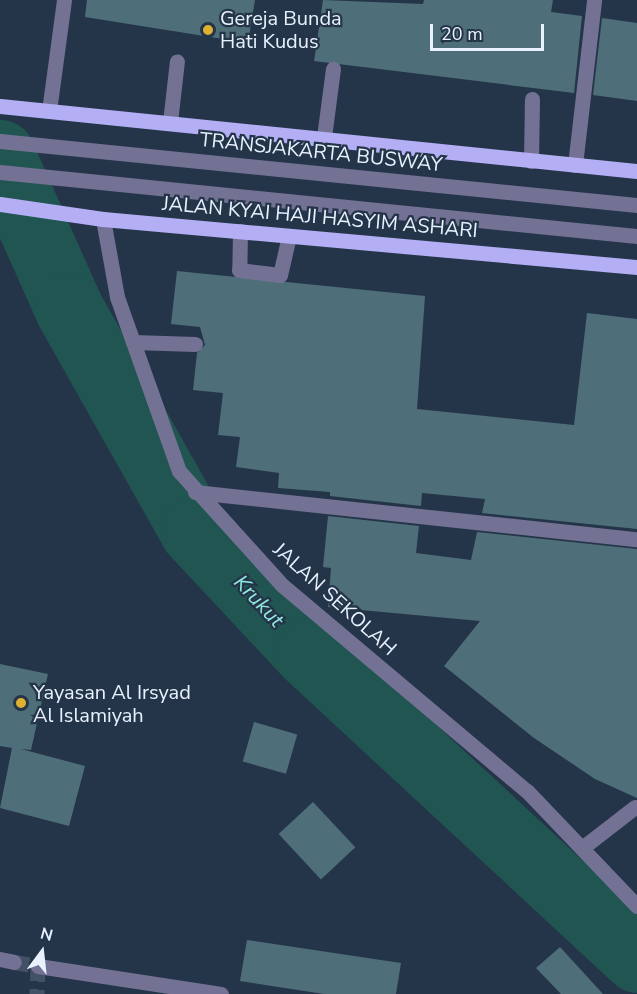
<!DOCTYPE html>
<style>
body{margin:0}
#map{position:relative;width:637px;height:994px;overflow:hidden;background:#253549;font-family:"Nunito Sans",sans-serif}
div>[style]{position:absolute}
.river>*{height:69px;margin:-34.5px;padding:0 34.5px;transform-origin:34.5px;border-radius:34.5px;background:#205551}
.building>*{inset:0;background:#4e6e79;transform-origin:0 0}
.minor-tunnel>*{height:15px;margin-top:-7.5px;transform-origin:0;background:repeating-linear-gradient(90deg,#425164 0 15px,transparent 0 23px)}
.minor>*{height:15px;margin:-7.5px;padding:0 7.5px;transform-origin:7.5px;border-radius:7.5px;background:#747294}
.major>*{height:15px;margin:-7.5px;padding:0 7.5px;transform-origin:7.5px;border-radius:7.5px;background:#b4aff5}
.dots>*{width:16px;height:16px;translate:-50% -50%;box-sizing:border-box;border:3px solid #253549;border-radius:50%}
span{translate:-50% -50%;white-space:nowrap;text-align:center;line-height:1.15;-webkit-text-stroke:4.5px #253549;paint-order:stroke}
.poi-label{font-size:20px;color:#e8f2ff}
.left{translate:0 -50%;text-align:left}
.street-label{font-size:20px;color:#e8f2ff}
.water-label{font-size:21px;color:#90e9e0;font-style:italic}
.north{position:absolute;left:12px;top:922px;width:60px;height:60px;-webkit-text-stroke:4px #253549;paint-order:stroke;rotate:15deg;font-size:16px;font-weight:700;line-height:24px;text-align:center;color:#e8f2ff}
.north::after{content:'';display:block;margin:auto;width:21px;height:27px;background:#e8f2ff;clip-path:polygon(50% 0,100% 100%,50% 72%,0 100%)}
.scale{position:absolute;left:430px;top:24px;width:114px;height:27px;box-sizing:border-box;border:3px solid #e8f2ff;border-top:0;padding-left:8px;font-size:18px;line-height:21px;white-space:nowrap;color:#e8f2ff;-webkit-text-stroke:4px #253549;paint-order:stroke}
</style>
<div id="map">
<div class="river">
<div style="left:0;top:154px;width:170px;rotate:66deg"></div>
<div style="left:69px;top:309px;width:255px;rotate:60.6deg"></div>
<div style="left:194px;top:531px;width:167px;rotate:46.9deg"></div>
<div style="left:308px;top:653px;width:449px;rotate:42.8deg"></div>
</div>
<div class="building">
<div style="clip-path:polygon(87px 0,255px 0,248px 43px,85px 17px)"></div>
<div style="clip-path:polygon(323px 0,423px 4px,424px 0,553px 0,551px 12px,582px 16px,574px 93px,314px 61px)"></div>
<div style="clip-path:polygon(602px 18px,637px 23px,637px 101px,593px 95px)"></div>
<div style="clip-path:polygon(177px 271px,425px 296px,417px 409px,574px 425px,587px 313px,637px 319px,637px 529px,482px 513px,485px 499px,422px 493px,421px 506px,330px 496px,330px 492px,278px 488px,279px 473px,236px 467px,240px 437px,218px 435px,223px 393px,193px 390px,197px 353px,205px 345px,200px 327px,171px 324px)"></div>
<div style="clip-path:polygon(328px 516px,419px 526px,416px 553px,471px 560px,477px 532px,637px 549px,637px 798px,595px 779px,534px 738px,444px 666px,480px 621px,328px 607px,331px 568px,323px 567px)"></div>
<div style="clip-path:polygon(0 664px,48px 674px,31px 750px,21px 749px,85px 766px,69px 826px,0 808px,12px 748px,0 746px)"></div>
<div style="left:254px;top:722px;width:45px;height:41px;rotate:16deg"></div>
<div style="left:313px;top:802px;width:62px;height:47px;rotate:47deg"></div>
<div style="clip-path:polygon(247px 940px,401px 963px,396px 994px,324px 994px,240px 981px)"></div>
<div style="clip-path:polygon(560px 947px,603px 994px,561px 994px,536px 968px)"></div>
</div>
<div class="minor-tunnel">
<div style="left:14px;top:962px;width:24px;rotate:9deg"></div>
<div style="left:38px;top:966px;width:28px;rotate:92deg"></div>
</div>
<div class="minor">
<div style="left:49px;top:111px;width:112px;rotate:-82.3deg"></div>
<div style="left:170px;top:122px;width:61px;rotate:-83.5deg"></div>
<div style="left:324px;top:137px;width:69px;rotate:-82.5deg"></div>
<div style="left:0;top:141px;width:640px;rotate:5.74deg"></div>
<div style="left:531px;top:161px;width:62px;rotate:-89.1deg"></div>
<div style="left:575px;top:165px;width:166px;rotate:-83.4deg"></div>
<div style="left:0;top:172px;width:640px;rotate:5.74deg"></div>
<div style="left:103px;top:219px;width:79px;rotate:79.8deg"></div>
<div style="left:117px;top:297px;width:185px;rotate:70.4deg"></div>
<div style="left:179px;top:471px;width:154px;rotate:47.9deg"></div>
<div style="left:282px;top:585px;width:320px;rotate:40.1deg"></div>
<div style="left:527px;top:791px;width:159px;rotate:46.3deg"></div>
<div style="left:240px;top:231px;width:39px;rotate:91deg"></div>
<div style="left:239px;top:270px;width:41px;rotate:7deg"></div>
<div style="left:280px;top:275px;width:40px;rotate:-77deg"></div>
<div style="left:133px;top:342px;width:62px;rotate:1.8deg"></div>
<div style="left:195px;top:492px;width:444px;rotate:6.1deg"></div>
<div style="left:582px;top:848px;width:67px;rotate:-37.7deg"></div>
<div style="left:0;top:959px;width:14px;rotate:12deg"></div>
<div style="left:38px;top:966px;width:185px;rotate:8.7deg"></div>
</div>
<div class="major">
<div style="left:0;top:106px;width:640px;rotate:5.83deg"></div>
<div style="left:0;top:204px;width:104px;rotate:8.3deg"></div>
<div style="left:103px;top:219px;width:536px;rotate:5.14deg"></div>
</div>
<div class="dots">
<div style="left:208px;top:30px;background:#deb133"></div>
<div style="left:21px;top:703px;background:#deb133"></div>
</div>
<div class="poi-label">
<span class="left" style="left:220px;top:30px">Gereja Bunda<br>Hati Kudus</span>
<span class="left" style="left:33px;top:704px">Yayasan Al Irsyad<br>Al Islamiyah</span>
</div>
<div class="street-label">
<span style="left:321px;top:152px;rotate:6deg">TRANSJAKARTA BUSWAY</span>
<span style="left:320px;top:217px;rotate:5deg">JALAN KYAI HAJI HASYIM ASHARI</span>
<span style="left:335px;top:599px;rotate:42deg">JALAN SEKOLAH</span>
</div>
<div class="water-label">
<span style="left:259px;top:601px;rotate:47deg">Krukut</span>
</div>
<div class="north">N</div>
<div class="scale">20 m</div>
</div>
